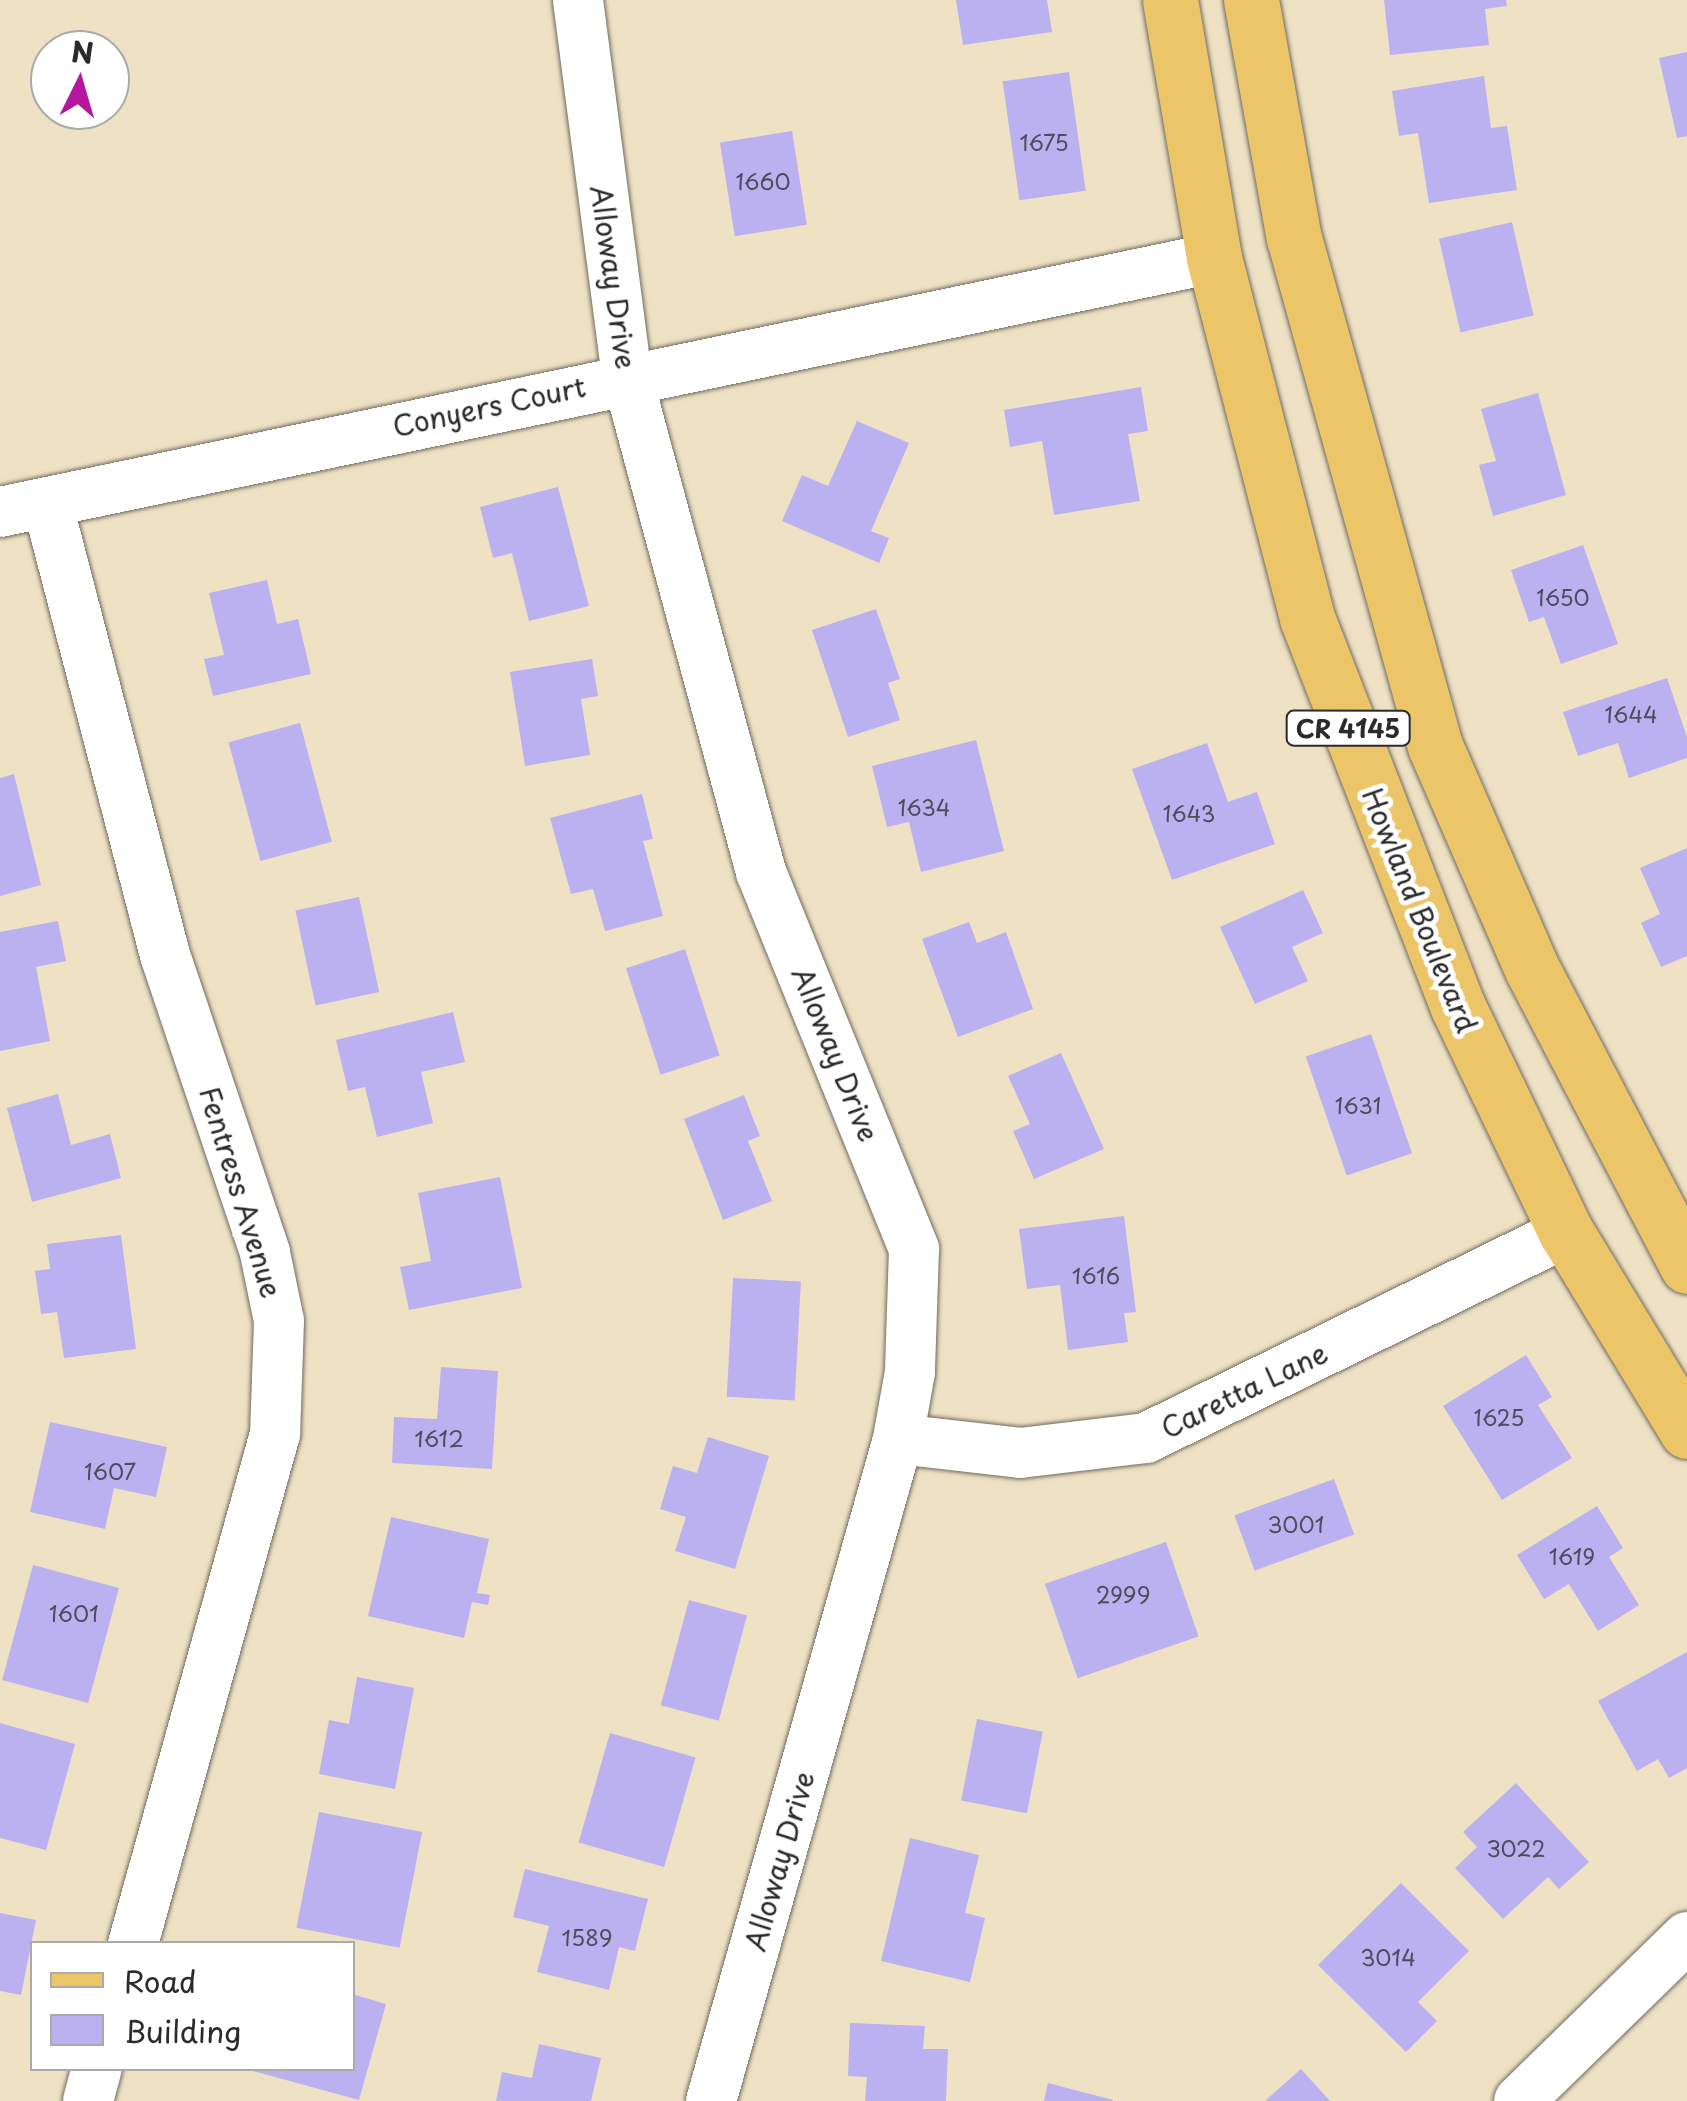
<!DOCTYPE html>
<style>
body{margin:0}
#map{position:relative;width:1687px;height:2101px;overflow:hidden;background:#efe2c4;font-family:"Playpen Sans",sans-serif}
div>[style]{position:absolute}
.building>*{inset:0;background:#bbb1f0;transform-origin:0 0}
.roads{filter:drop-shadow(0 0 2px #706b61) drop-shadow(0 0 2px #706b61)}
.street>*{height:50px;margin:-25px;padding:0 25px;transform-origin:25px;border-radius:25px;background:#fff}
.primary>*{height:55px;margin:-27.5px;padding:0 27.5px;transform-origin:27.5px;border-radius:27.5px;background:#ecc569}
span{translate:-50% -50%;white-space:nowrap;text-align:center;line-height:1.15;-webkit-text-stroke:10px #fff;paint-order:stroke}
.number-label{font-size:22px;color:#4f4c5c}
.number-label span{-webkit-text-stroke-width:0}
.shield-label span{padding:2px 8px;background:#fff;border:2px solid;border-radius:8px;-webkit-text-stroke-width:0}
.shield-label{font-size:25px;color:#2b2b2b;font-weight:700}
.street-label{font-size:28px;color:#2b2b2b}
.legend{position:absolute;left:30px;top:1941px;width:325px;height:130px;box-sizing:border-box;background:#fff;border:2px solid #aaa;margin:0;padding:12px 18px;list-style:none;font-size:30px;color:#2b2b2b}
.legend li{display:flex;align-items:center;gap:20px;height:50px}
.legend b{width:50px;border:2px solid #aaa}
.north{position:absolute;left:30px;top:30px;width:100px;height:100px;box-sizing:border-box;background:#fff;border:2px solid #aaa;border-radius:50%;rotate:5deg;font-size:28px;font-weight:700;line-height:40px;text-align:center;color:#2b2b2b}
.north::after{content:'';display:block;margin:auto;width:35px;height:45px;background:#b5179e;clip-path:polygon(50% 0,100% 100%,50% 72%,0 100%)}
</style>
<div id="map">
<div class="building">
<div style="clip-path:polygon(956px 0,1047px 0,1052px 32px,963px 45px)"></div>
<div style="clip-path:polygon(1384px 0,1506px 0,1507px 6px,1485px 9px,1489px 45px,1390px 55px)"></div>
<div style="clip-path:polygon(1687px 52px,1687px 136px,1677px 138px,1659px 58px)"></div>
<div style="left:1069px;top:72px;width:120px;height:67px;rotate:82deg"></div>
<div style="clip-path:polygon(1484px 76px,1491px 128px,1507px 126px,1517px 190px,1429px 203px,1418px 133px,1399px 136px,1392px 91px)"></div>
<div style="left:792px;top:131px;width:95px;height:73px;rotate:81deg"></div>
<div style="left:1512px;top:222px;width:96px;height:75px;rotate:77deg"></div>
<div style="clip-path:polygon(1141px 387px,1148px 431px,1128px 434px,1140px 501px,1054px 515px,1042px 441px,1010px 447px,1004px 410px)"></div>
<div style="clip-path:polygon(1538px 393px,1566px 495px,1493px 516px,1479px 465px,1496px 461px,1481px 409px)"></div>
<div style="clip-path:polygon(857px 421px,909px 443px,871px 531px,889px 538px,879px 563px,782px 521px,802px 475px,828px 486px)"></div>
<div style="clip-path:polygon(558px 487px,589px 606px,529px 621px,512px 553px,493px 558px,480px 507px)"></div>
<div style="clip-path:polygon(1583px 545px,1618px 644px,1561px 664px,1544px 617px,1529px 622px,1511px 570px)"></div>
<div style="clip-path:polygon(267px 580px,277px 624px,298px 619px,311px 674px,213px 696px,204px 659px,224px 655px,209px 593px)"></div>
<div style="clip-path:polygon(876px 609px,900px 679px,888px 683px,900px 720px,848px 737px,812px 630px)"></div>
<div style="clip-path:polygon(592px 659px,598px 696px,581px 699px,590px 755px,525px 766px,510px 672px)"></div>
<div style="clip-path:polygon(1667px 678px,1687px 737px,1687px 758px,1629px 778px,1618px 743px,1578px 756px,1563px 712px)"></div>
<div style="left:300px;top:723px;width:123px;height:74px;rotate:75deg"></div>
<div style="clip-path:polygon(976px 740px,1004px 851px,921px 872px,909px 822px,887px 827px,872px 766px)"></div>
<div style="clip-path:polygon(1207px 743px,1228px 802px,1257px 792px,1275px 844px,1172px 880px,1132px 769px)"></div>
<div style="clip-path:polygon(14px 774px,41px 885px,0 896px,0 778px)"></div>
<div style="clip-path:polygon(642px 794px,653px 839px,643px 841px,663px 916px,605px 931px,593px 889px,571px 894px,550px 818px)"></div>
<div style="clip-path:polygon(1687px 848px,1687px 956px,1661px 967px,1641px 923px,1660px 914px,1640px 868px)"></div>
<div style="clip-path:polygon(1303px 890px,1323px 933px,1292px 947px,1308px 981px,1255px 1004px,1220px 927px)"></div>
<div style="left:359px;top:897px;width:97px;height:65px;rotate:78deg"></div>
<div style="clip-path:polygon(58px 921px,66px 961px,36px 967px,50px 1041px,0 1051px,0 932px)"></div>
<div style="clip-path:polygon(969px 922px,977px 943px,1006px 932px,1033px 1009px,958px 1037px,922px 939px)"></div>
<div style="left:685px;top:949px;width:112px;height:62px;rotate:72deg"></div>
<div style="clip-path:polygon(453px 1012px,465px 1062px,421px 1072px,433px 1123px,377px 1137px,365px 1087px,348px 1091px,336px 1040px)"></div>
<div style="left:1371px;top:1034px;width:126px;height:69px;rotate:71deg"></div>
<div style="clip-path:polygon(1061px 1053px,1104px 1149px,1034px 1179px,1013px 1131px,1030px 1124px,1008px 1076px)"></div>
<div style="clip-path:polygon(58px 1094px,71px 1145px,110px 1134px,121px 1178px,32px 1202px,7px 1108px)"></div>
<div style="clip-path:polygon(744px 1095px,760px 1136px,748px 1141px,772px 1201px,723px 1220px,684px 1119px)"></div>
<div style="clip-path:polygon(500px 1177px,522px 1288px,409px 1310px,400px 1267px,431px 1261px,418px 1193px)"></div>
<div style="clip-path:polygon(1124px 1216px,1136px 1312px,1124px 1313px,1128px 1342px,1068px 1350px,1060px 1285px,1027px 1289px,1019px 1229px)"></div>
<div style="clip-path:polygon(121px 1235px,136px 1349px,64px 1358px,57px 1312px,41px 1314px,35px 1271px,50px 1269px,47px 1244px)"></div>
<div style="left:733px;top:1278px;width:68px;height:119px;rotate:3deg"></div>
<div style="clip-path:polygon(1526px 1355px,1552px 1397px,1538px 1405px,1572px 1458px,1502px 1500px,1443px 1406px)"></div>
<div style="clip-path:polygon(441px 1367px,498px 1371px,492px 1469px,392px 1463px,394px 1417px,437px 1419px)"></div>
<div style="clip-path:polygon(50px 1422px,167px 1447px,156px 1497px,114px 1488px,105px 1529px,30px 1512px)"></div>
<div style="clip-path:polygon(708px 1437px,769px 1456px,735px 1569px,675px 1551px,686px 1517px,660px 1509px,673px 1466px,697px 1473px)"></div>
<div style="left:1334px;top:1479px;width:59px;height:106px;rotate:70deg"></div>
<div style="clip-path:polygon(1597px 1506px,1623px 1548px,1609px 1557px,1639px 1605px,1598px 1631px,1569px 1584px,1544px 1599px,1517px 1555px)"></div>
<div style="clip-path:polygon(391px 1517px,489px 1539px,477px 1593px,490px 1595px,488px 1605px,472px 1602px,464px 1638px,368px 1616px)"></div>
<div style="left:1166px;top:1542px;width:100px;height:128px;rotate:71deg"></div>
<div style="left:33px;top:1565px;width:89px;height:119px;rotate:15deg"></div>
<div style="left:689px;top:1600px;width:60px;height:109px;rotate:15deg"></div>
<div style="clip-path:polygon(1687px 1652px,1687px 1768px,1669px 1778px,1658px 1759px,1637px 1771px,1598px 1701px)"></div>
<div style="clip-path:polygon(357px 1677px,414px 1688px,395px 1789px,319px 1774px,329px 1720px,349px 1724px)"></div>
<div style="left:977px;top:1719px;width:67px;height:83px;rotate:11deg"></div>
<div style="clip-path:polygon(0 1723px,75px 1744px,46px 1850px,0 1838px)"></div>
<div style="left:610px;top:1733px;width:89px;height:114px;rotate:16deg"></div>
<div style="clip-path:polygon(1516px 1783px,1589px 1862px,1559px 1889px,1548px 1877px,1503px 1919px,1455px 1868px,1477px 1847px,1463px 1832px)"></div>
<div style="left:319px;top:1812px;width:105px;height:118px;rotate:11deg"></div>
<div style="clip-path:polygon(910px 1838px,979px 1855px,965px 1913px,985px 1918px,970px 1982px,881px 1961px)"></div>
<div style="clip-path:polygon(525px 1869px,648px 1899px,635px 1951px,619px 1947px,609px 1990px,537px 1972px,549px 1926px,513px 1917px)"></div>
<div style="clip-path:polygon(1401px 1883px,1469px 1951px,1418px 2002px,1437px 2021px,1406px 2052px,1318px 1965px)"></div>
<div style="clip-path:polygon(0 1913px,36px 1920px,21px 1995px,0 1991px)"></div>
<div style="clip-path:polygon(352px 1994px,386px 2004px,359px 2100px,249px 2070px,352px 2068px)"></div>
<div style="clip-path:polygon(850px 2023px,925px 2026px,923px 2049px,948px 2049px,946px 2101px,865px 2101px,867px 2077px,848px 2076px)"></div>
<div style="clip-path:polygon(539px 2044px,601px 2058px,591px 2101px,496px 2101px,502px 2072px,532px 2078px)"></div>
<div style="clip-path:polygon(1301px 2069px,1330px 2101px,1265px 2101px)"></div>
<div style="clip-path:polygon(1048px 2083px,1113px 2100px,1113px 2101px,1044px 2101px)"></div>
</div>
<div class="roads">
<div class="street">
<div style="left:578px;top:0;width:379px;rotate:82.6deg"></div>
<div style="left:627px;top:376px;width:514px;rotate:74.88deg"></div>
<div style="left:761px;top:872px;width:407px;rotate:67.9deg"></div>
<div style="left:914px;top:1249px;width:123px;rotate:91.9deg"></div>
<div style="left:910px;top:1372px;width:68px;rotate:100.2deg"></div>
<div style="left:898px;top:1439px;width:688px;rotate:105.77deg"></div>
<div style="left:47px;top:502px;width:468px;rotate:75.4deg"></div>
<div style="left:165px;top:955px;width:314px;rotate:71.4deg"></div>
<div style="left:265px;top:1253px;width:69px;rotate:78.4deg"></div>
<div style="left:279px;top:1321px;width:113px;rotate:92deg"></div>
<div style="left:275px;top:1434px;width:529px;rotate:105.56deg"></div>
<div style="left:0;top:512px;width:1240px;rotate:-11.82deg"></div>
<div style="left:898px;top:1439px;width:123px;rotate:6.5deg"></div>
<div style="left:1020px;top:1453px;width:127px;rotate:-6.8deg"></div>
<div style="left:1146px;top:1438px;width:468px;rotate:-26.1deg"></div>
<div style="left:88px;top:2101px;width:34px;rotate:-75deg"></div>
<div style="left:1519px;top:2101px;width:235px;rotate:-44.3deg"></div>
</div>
<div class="primary">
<div style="left:1170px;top:0;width:262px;rotate:80.3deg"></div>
<div style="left:1214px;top:258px;width:372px;rotate:75.5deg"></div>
<div style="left:1307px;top:618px;width:417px;rotate:68.8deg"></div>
<div style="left:1458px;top:1007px;width:250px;rotate:64.4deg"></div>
<div style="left:1566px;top:1232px;width:233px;rotate:58.7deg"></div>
<div style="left:1251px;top:0;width:242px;rotate:79.8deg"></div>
<div style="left:1294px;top:238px;width:527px;rotate:74.49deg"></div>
<div style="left:1435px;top:746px;width:243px;rotate:66.5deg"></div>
<div style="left:1532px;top:969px;width:335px;rotate:62.4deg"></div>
</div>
</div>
<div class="number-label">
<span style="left:1044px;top:142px">1675</span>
<span style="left:763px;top:181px">1660</span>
<span style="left:1563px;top:597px">1650</span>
<span style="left:1631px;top:714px">1644</span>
<span style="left:924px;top:807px">1634</span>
<span style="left:1189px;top:813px">1643</span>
<span style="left:1358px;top:1105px">1631</span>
<span style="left:1096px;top:1275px">1616</span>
<span style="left:1499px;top:1417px">1625</span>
<span style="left:439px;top:1438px">1612</span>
<span style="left:110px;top:1471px">1607</span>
<span style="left:1296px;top:1524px">3001</span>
<span style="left:1572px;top:1556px">1619</span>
<span style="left:1123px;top:1594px">2999</span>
<span style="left:74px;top:1613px">1601</span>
<span style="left:1516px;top:1848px">3022</span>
<span style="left:587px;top:1937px">1589</span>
<span style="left:1388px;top:1957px">3014</span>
</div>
<div class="shield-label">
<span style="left:1348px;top:728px">CR 4145</span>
</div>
<div class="street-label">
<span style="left:614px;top:277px;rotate:82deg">Alloway Drive</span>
<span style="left:489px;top:406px;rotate:-12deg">Conyers Court</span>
<span style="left:1420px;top:910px;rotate:68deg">Howland Boulevard</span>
<span style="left:836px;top:1054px;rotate:68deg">Alloway Drive</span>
<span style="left:241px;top:1192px;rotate:73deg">Fentress Avenue</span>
<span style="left:1244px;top:1390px;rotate:-26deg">Caretta Lane</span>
<span style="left:779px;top:1861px;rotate:-74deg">Alloway Drive</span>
</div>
<ul class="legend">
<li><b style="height:12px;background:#ecc569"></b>Road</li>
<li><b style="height:28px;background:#bbb1f0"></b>Building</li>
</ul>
<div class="north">N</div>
</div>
